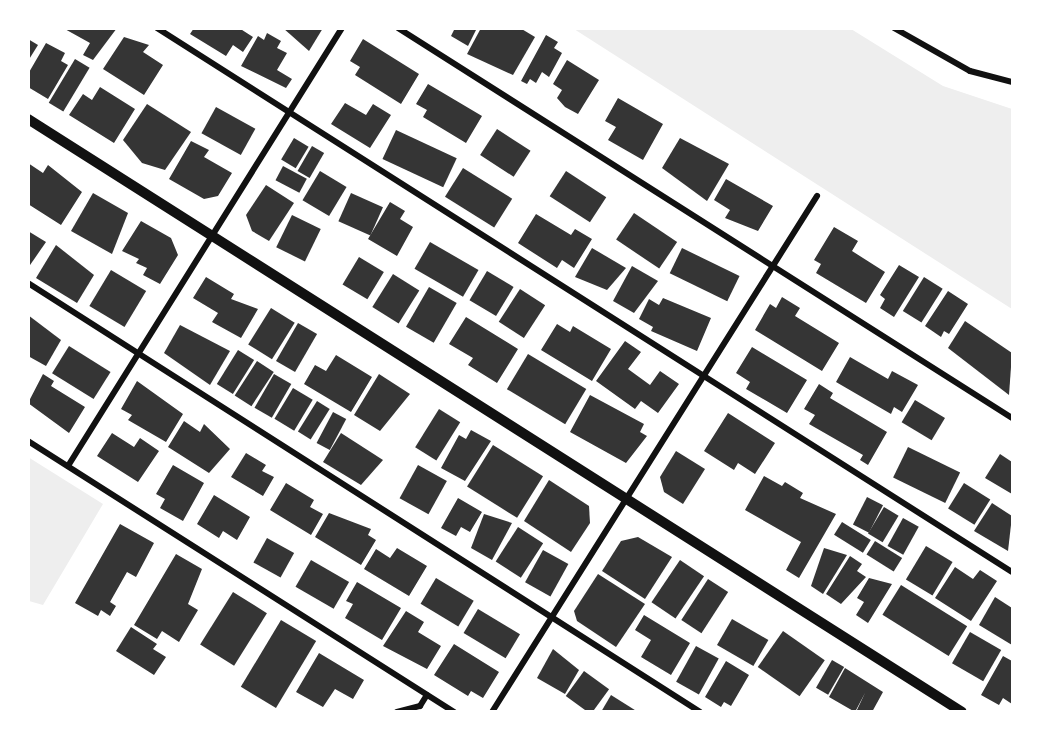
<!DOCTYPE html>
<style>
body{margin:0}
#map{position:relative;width:1041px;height:740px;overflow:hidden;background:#fff;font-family:"Asap Condensed",sans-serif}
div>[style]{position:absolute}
.green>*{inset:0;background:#eee}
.building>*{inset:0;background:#353535;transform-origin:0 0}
.minor>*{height:6px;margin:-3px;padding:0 3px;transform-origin:3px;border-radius:3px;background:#111}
.tertiary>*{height:10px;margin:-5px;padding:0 5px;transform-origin:5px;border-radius:5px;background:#111}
span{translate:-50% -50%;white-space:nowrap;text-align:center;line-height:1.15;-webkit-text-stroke:5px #fff;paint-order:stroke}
.frame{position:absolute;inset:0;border:30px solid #fff;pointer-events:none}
</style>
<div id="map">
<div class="green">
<div style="clip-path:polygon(574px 29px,851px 29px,943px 86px,1012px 109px,1012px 309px)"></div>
<div style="clip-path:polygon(28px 457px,103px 504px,43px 605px,29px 601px)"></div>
</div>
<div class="building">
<div style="clip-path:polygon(63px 28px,117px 28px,93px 60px,83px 55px,90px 43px)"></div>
<div style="clip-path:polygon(194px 28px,239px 28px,253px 37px,243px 52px,233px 45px,226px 56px,190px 34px)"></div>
<div style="clip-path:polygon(283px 28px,323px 28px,309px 51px)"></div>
<div style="clip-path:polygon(455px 28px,477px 28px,468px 46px,451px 36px)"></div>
<div style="clip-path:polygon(481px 28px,520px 28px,535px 37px,513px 75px,467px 54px)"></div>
<div style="clip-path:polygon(267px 33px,281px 41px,277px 48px,287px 53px,277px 70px,292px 79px,286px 88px,241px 66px,258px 36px,264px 40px)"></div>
<div style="clip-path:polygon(546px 35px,558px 42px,554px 48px,562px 53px,549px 77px,542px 72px,536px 83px,530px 79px,527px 84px,521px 81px)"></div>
<div style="clip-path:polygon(124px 37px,149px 45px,143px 52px,163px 65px,144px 95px,103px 69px)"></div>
<div style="clip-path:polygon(28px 39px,38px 45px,28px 61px)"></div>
<div style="clip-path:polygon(363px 39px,419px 74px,401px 104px,355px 75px,360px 67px,350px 61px)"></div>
<div style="clip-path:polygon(46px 43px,65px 53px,61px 61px,68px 65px,48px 99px,28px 87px,28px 74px)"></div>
<div style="left:75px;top:59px;width:17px;height:51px;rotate:31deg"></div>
<div style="clip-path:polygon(567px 60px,599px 80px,578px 114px,565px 107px,557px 98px,562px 90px,553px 84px)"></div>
<div style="clip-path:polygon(428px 84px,482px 116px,466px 143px,423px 117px,427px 110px,416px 104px)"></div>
<div style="clip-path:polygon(100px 87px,135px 109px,114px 143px,69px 115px,83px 94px,92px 100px)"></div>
<div style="clip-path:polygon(618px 98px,663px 124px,643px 160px,608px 140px,616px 127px,605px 121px)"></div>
<div style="clip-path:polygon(345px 103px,366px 115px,373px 104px,391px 115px,370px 148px,331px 124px)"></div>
<div style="clip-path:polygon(147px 104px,191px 132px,165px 170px,142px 163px,123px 140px)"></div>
<div style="left:216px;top:107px;width:45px;height:30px;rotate:29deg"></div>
<div style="left:497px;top:129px;width:40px;height:31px;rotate:33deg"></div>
<div style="left:396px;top:130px;width:67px;height:32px;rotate:25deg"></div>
<div style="left:294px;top:138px;width:17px;height:25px;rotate:31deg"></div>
<div style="clip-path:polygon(680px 138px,729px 164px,707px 201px,662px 168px)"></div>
<div style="clip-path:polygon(191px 141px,209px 150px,204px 157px,232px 173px,218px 196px,204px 199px,169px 179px)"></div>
<div style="left:312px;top:146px;width:14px;height:29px;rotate:30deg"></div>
<div style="clip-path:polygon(28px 163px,43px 173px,48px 165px,82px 192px,61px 225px,28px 204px)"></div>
<div style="left:283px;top:166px;width:27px;height:16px;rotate:28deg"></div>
<div style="left:463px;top:168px;width:58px;height:34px;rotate:32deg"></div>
<div style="left:320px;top:171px;width:31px;height:34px;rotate:31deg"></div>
<div style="left:566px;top:171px;width:48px;height:30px;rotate:33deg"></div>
<div style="clip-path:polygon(726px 179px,773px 206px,758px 231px,725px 218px,730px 210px,714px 200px)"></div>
<div style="clip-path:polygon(266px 185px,294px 203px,269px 241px,252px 231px,246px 215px)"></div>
<div style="clip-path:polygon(93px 193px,128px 213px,112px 254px,71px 231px)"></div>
<div style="left:351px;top:193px;width:35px;height:31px;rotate:24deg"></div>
<div style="clip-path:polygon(390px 202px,405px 211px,400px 219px,413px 227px,397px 256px,368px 239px)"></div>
<div style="left:634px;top:213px;width:52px;height:32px;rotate:34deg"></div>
<div style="clip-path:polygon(536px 214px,571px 235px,575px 229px,592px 239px,574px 268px,562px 260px,557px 268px,518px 243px)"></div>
<div style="left:292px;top:215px;width:32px;height:36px;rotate:26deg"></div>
<div style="clip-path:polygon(141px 221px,171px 238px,178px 255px,160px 284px,143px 275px,147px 268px,136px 263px,139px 259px,122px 251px)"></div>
<div style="clip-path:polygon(834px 227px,858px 241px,852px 251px,885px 272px,866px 303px,816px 273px,821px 264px,814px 260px)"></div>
<div style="clip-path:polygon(28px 231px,46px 242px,28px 268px)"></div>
<div style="left:430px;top:242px;width:56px;height:31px;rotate:30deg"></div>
<div style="clip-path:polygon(56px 245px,94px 275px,77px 303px,36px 278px)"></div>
<div style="clip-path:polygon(592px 248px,626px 268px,607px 290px,575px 277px)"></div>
<div style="left:682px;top:248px;width:64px;height:28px;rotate:26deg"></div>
<div style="left:359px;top:257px;width:29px;height:32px;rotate:31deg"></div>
<div style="clip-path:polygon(899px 265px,919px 277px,894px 317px,880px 308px,885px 299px,880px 295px)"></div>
<div style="clip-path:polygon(632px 266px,658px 281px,634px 313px,613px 301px)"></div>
<div style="left:111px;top:270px;width:41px;height:42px;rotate:31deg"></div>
<div style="left:487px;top:271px;width:31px;height:34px;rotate:31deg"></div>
<div style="left:393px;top:274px;width:31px;height:39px;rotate:32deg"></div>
<div style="clip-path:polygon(206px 277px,234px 294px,231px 299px,258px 309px,241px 338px,212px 322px,218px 313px,193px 298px)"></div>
<div style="left:924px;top:277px;width:22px;height:40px;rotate:32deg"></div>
<div style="left:429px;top:287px;width:32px;height:46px;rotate:30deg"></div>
<div style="left:520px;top:289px;width:30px;height:39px;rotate:33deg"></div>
<div style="clip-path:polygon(948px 291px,968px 304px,949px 334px,944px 331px,941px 337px,925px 326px)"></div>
<div style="clip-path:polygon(782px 297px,800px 308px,795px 316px,839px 343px,822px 371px,755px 330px,770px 304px,776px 308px)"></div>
<div style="clip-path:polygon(663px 298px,711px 318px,697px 351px,651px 331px,653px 327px,639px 319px,649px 299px,659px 305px)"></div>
<div style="left:271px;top:308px;width:28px;height:43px;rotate:32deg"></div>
<div style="clip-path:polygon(28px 315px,61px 340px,46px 366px,28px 356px)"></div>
<div style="clip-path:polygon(466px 317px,518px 349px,497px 383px,468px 365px,473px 358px,449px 344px)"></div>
<div style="clip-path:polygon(965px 321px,1012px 353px,1009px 395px,948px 348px)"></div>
<div style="left:298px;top:323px;width:22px;height:44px;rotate:30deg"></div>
<div style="clip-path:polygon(557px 324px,570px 332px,573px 326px,611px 349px,592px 381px,541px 350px)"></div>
<div style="clip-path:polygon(180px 325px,230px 351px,210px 385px,164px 353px)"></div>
<div style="clip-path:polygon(625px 341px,641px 352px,628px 369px,650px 385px,660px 371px,679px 384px,658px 413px,641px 401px,635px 409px,596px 381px)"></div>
<div style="left:69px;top:346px;width:49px;height:32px;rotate:32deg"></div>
<div style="clip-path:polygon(752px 347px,807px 380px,787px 413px,746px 389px,750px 382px,736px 373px)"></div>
<div style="left:238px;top:350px;width:19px;height:40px;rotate:32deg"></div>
<div style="left:528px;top:354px;width:68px;height:41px;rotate:31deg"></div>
<div style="clip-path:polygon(336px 355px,372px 377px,351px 412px,304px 384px,315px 365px,326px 371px)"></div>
<div style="clip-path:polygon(850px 357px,888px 379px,892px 371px,918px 385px,902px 412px,894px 407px,891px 414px,836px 382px)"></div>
<div style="left:257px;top:361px;width:20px;height:41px;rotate:33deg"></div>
<div style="clip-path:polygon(43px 374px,54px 381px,51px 386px,85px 407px,69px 433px,28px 403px)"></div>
<div style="left:274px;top:374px;width:20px;height:39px;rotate:30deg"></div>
<div style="clip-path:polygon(379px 374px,410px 394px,380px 431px,354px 415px)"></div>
<div style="clip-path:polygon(137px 381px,183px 414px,166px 442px,128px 420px,132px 415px,121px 409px)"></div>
<div style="clip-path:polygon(819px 384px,833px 393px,830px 398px,887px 432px,868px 465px,860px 460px,863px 455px,809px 424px,815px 415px,804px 409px)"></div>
<div style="left:293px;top:388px;width:23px;height:36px;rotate:31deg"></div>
<div style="clip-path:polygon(590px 395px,644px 424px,640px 432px,647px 436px,626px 463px,570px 432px)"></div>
<div style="left:915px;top:400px;width:35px;height:26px;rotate:31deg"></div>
<div style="left:317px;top:401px;width:15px;height:36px;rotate:32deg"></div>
<div style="left:439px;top:409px;width:25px;height:45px;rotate:32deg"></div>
<div style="left:333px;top:412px;width:15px;height:35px;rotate:28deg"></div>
<div style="clip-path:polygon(728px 413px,775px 443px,755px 474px,738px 463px,734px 470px,704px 451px)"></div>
<div style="clip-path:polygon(184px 421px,200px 432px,204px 424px,230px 449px,209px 473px,168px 447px)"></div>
<div style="clip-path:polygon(471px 430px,491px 441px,465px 481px,441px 468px,459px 435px,466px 439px)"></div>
<div style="clip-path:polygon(112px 433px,134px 447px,140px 438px,159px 451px,138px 482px,97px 456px)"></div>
<div style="clip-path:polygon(341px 433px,383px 460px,361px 485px,323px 462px)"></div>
<div style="left:493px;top:445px;width:59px;height:49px;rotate:32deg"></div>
<div style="left:908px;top:447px;width:58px;height:34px;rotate:26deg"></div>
<div style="clip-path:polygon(676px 451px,705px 469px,683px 504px,664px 492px,660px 477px)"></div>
<div style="clip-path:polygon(246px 453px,266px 465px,262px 471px,274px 477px,263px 496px,231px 477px)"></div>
<div style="clip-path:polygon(1000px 454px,1012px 462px,1012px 494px,985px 478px)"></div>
<div style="clip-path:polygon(173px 465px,204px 483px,183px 521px,160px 508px,165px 499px,156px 494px)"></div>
<div style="left:418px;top:465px;width:33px;height:38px;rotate:29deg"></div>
<div style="clip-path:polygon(764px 476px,782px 486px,785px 482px,803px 493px,800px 498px,836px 514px,799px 578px,786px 570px,801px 542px,745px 510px)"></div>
<div style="clip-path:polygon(549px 480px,589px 506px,590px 523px,571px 552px,524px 521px)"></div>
<div style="clip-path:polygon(286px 483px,314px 500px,310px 507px,323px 514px,311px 535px,270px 510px)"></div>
<div style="left:964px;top:483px;width:31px;height:30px;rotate:32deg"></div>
<div style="clip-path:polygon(214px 495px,250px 517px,237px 540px,223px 531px,219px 538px,197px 524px)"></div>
<div style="left:867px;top:497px;width:18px;height:31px;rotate:27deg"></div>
<div style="clip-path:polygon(458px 498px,482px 512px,470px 532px,461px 527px,456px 536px,441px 528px)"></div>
<div style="clip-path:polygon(992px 503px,1012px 516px,1008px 551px,974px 531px)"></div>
<div style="left:884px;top:507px;width:17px;height:31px;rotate:31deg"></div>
<div style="clip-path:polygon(329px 513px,371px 529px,368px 535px,376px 540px,361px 565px,315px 537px)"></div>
<div style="clip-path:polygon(484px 514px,512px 523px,492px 560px,471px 548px)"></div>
<div style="left:903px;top:518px;width:18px;height:32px;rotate:29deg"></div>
<div style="left:842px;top:522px;width:34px;height:15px;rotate:32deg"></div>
<div style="clip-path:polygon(120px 524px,154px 543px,136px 577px,127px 572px,110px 602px,116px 606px,110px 616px,101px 610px,98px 616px,75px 603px)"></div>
<div style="left:518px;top:527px;width:30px;height:41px;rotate:33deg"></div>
<div style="clip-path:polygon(638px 537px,672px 557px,645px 599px,602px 571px,621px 541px)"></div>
<div style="left:267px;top:538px;width:31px;height:28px;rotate:29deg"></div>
<div style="left:875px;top:541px;width:32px;height:16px;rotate:32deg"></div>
<div style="left:926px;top:546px;width:31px;height:39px;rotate:31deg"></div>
<div style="clip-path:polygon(397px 548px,427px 566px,409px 596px,364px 569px,376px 549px,390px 558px)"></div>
<div style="clip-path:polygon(824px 548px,847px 555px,823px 594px,811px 586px)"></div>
<div style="left:543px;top:550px;width:29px;height:37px;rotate:29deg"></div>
<div style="clip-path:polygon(176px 554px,202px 569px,188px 604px,198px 610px,179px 642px,162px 631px,157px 639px,134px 625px)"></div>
<div style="clip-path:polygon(850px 556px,862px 564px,857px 571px,866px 577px,841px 604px,826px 594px)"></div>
<div style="left:311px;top:560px;width:44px;height:31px;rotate:30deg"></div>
<div style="left:680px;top:560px;width:29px;height:51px;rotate:34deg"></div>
<div style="clip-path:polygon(955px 567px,973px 579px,980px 570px,997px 581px,971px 621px,935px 598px)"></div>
<div style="clip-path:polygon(598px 574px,645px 604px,616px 647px,577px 621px,574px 611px)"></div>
<div style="left:436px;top:578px;width:44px;height:30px;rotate:31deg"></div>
<div style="clip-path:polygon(869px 578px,892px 584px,868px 623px,856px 615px,864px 602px,857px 598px)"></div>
<div style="left:708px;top:579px;width:24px;height:49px;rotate:33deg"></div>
<div style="clip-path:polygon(357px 582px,401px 608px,382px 640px,345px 618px,353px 604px,346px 601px)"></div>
<div style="left:901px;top:585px;width:78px;height:35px;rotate:32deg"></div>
<div style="left:233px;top:592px;width:40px;height:62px;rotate:32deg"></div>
<div style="clip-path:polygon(995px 597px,1012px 608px,1012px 645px,979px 625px)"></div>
<div style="left:478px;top:609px;width:49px;height:28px;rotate:31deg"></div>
<div style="clip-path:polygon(406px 611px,424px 622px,418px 632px,441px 646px,427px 669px,383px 646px)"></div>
<div style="clip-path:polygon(644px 615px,690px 643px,671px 675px,641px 657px,651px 640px,635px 630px)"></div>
<div style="left:732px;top:619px;width:42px;height:30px;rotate:30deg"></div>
<div style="left:281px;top:620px;width:41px;height:78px;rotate:31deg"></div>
<div style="clip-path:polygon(131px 627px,157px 644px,153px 649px,166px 657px,154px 675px,116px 651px)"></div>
<div style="left:783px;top:631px;width:51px;height:44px;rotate:35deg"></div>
<div style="left:970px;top:632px;width:36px;height:36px;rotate:30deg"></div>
<div style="clip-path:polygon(454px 644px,499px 672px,483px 698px,471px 691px,468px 696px,434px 675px)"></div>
<div style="left:696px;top:646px;width:26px;height:41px;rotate:29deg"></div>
<div style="clip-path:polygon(553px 649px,579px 670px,565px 694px,537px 678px)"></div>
<div style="clip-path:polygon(319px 653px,364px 680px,353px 699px,335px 689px,323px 707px,296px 692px)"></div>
<div style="clip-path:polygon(1003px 656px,1012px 661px,1012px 704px,1003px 698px,999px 705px,981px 695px)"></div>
<div style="left:832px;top:660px;width:14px;height:32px;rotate:30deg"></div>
<div style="clip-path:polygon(726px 661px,749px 675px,731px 706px,724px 702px,721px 707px,705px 697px)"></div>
<div style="clip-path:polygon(845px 668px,883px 692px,872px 712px,856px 712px,865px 693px,855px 712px,829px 697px)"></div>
<div style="left:584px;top:671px;width:31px;height:31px;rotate:36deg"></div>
<div style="clip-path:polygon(611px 695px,638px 712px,601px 712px)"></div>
</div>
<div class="minor">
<div style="left:157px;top:28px;width:1013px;rotate:32.47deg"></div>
<div style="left:398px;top:28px;width:727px;rotate:32.42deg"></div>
<div style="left:894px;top:28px;width:87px;rotate:29.5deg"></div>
<div style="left:970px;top:71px;width:43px;rotate:14.7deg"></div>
<div style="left:28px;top:283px;width:797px;rotate:32.55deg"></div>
<div style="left:28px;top:441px;width:505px;rotate:32.46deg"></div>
<div style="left:68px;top:466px;width:517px;rotate:-57.97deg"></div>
<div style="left:397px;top:712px;width:24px;rotate:-15deg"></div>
<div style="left:420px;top:706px;width:13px;rotate:-58deg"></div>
<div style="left:492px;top:712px;width:610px;rotate:-57.8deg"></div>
</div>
<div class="tertiary">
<div style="left:28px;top:119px;width:1106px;rotate:32.41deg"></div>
</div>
<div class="frame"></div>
</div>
